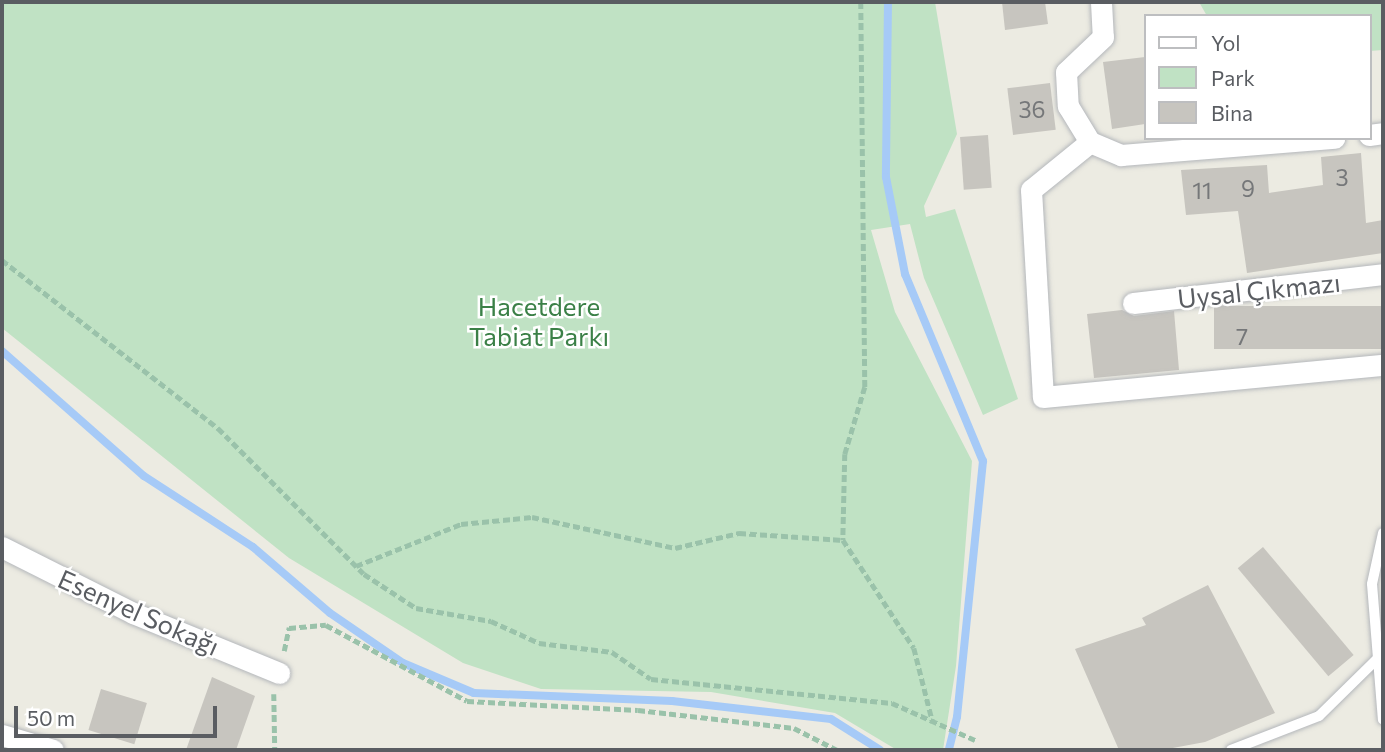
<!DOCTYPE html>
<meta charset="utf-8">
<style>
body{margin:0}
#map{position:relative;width:1385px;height:752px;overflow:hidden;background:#ecebe2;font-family:Commissioner,sans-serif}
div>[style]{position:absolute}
.green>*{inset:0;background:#c0e2c4}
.stream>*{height:8px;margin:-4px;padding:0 4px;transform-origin:4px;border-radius:4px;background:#a6caf7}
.building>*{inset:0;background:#c7c5bf;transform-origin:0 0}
.path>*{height:4.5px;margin-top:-2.25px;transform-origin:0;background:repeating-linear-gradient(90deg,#9ac2aa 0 7px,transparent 0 10.5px)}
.roads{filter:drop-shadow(0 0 2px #b4b7bb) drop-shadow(0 0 2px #b4b7bb)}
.lane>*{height:10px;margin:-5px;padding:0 5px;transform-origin:5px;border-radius:5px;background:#fff}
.street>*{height:21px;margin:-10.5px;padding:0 10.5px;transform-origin:10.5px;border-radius:10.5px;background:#fff}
span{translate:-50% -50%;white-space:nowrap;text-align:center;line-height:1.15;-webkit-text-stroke:5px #fff;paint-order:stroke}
.number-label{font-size:23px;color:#757779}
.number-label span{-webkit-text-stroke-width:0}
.street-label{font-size:26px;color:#5a5d62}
.park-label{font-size:26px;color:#3b8047}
.frame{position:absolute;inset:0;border:4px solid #5a5d62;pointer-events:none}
.legend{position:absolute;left:1144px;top:14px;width:228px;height:126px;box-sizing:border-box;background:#fff;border:2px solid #bdbec0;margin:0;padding:9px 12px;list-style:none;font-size:21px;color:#5a5d62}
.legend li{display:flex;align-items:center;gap:14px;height:35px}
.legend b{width:35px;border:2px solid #bdbec0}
.scale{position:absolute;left:14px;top:706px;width:203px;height:32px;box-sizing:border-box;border:4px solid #5a5d62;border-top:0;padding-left:9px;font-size:21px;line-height:24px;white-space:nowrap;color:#5a5d62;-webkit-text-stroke:5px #fff;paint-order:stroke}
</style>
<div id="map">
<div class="green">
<div style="clip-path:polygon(2px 2px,935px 2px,957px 134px,924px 206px,926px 217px,955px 209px,1018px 399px,983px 415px,924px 278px,910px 224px,871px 230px,895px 312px,972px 461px,956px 666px,943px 750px,897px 750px,835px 713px,711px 692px,541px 689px,463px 663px,289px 558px,2px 328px)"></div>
<div style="clip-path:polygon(1199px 2px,1383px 2px,1383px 50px,1369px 51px,1369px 16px,1207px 16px)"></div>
</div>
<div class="stream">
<div style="left:888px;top:2px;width:175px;rotate:90.7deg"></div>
<div style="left:886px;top:177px;width:99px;rotate:78.9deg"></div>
<div style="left:905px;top:274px;width:203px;rotate:67.4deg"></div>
<div style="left:983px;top:461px;width:257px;rotate:95.8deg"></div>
<div style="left:957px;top:717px;width:34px;rotate:104deg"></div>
<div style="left:2px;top:351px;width:189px;rotate:41.4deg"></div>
<div style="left:144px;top:476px;width:130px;rotate:33.1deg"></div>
<div style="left:253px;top:547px;width:101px;rotate:40.6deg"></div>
<div style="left:330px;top:613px;width:88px;rotate:34.4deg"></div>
<div style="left:403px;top:663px;width:77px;rotate:22.9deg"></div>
<div style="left:474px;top:693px;width:198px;rotate:2.3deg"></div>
<div style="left:672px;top:701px;width:160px;rotate:6.5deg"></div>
<div style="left:831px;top:719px;width:58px;rotate:32.3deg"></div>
</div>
<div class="building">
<div style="clip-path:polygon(1002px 2px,1045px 2px,1048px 24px,1005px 30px)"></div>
<div style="clip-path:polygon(1145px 57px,1145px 124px,1112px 129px,1103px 62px)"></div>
<div style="left:1050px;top:83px;width:47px;height:43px;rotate:83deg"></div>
<div style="left:988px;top:135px;width:53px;height:28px;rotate:86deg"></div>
<div style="clip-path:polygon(1361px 153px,1366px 223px,1383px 220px,1383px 253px,1247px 273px,1238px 211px,1186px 215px,1181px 170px,1267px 165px,1269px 193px,1323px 185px,1321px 157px)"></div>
<div style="left:1383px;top:306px;width:43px;height:169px;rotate:90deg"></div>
<div style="clip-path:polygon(1122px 310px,1134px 316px,1174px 311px,1179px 370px,1094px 378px,1087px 314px)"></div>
<div style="left:1263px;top:547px;width:141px;height:33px;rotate:50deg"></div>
<div style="clip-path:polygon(1208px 585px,1275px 713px,1205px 742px,1162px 750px,1119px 750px,1075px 649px,1146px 625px,1142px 618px)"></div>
<div style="clip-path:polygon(212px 677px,255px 696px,236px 750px,186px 750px)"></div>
<div style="left:101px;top:689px;width:48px;height:43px;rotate:17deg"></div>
</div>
<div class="path">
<div style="left:861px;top:2px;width:385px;rotate:89.4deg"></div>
<div style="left:865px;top:387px;width:70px;rotate:106.6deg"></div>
<div style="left:845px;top:454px;width:86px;rotate:91.3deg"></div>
<div style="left:843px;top:540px;width:129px;rotate:56.7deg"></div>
<div style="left:914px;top:648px;width:77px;rotate:75.8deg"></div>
<div style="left:2px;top:260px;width:274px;rotate:37.9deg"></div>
<div style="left:218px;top:428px;width:206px;rotate:45deg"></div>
<div style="left:364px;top:574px;width:62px;rotate:33.2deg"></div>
<div style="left:416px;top:608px;width:76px;rotate:9.8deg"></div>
<div style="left:491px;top:621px;width:53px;rotate:24.6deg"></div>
<div style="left:539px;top:643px;width:74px;rotate:7deg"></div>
<div style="left:612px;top:652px;width:47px;rotate:34.7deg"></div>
<div style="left:651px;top:679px;width:242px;rotate:5.7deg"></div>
<div style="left:892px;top:703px;width:91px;rotate:24deg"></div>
<div style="left:356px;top:566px;width:113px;rotate:-21.8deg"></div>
<div style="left:461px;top:524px;width:71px;rotate:-5.6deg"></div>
<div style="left:532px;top:517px;width:146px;rotate:12.2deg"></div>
<div style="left:675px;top:548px;width:66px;rotate:-13.2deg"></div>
<div style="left:739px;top:533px;width:104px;rotate:3.9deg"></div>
<div style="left:284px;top:651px;width:24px;rotate:-78deg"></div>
<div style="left:289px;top:628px;width:37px;rotate:-5deg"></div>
<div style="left:326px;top:625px;width:160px;rotate:28.3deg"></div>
<div style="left:467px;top:701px;width:171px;rotate:3deg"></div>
<div style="left:638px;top:710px;width:157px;rotate:6.6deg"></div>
<div style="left:794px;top:728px;width:48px;rotate:27.1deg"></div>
<div style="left:274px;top:694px;width:56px;rotate:89deg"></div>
</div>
<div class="roads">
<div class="lane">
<div style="left:1383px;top:533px;width:52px;rotate:102.2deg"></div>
<div style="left:1372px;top:584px;width:136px;rotate:85.4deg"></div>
<div style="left:1231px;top:750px;width:94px;rotate:-21.1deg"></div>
<div style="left:1319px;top:716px;width:81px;rotate:-44.5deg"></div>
</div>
<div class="street">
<div style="left:1101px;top:2px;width:35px;rotate:87deg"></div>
<div style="left:1103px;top:37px;width:51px;rotate:136.6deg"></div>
<div style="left:1066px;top:72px;width:34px;rotate:87deg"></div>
<div style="left:1068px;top:106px;width:42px;rotate:58.6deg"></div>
<div style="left:1090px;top:142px;width:34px;rotate:23deg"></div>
<div style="left:1121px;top:155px;width:214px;rotate:-4.6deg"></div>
<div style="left:1369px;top:135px;width:14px;rotate:-8deg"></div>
<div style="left:1090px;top:142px;width:76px;rotate:140.9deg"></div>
<div style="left:1031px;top:190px;width:207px;rotate:86.7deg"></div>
<div style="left:1043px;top:397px;width:342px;rotate:-5.4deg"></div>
<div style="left:1133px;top:303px;width:252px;rotate:-6.6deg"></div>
<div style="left:2px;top:547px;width:147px;rotate:26.7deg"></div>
<div style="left:133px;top:613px;width:158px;rotate:22.3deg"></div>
<div style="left:2px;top:735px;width:53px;rotate:16.4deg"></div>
</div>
</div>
<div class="number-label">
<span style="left:1032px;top:109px">36</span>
<span style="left:1342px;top:177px">3</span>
<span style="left:1248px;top:188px">9</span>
<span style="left:1202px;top:190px">11</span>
<span style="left:1242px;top:336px">7</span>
</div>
<div class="street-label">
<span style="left:1259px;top:290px;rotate:-6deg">Uysal Çıkmazı</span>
<span style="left:139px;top:612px;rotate:24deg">Esenyel Sokağı</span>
</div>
<div class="park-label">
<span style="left:539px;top:321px">Hacetdere<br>Tabiat Parkı</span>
</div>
<div class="frame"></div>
<ul class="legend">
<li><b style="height:9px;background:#fff"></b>Yol</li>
<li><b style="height:19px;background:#c0e2c4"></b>Park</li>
<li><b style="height:19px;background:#c7c5bf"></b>Bina</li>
</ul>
<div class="scale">50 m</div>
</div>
